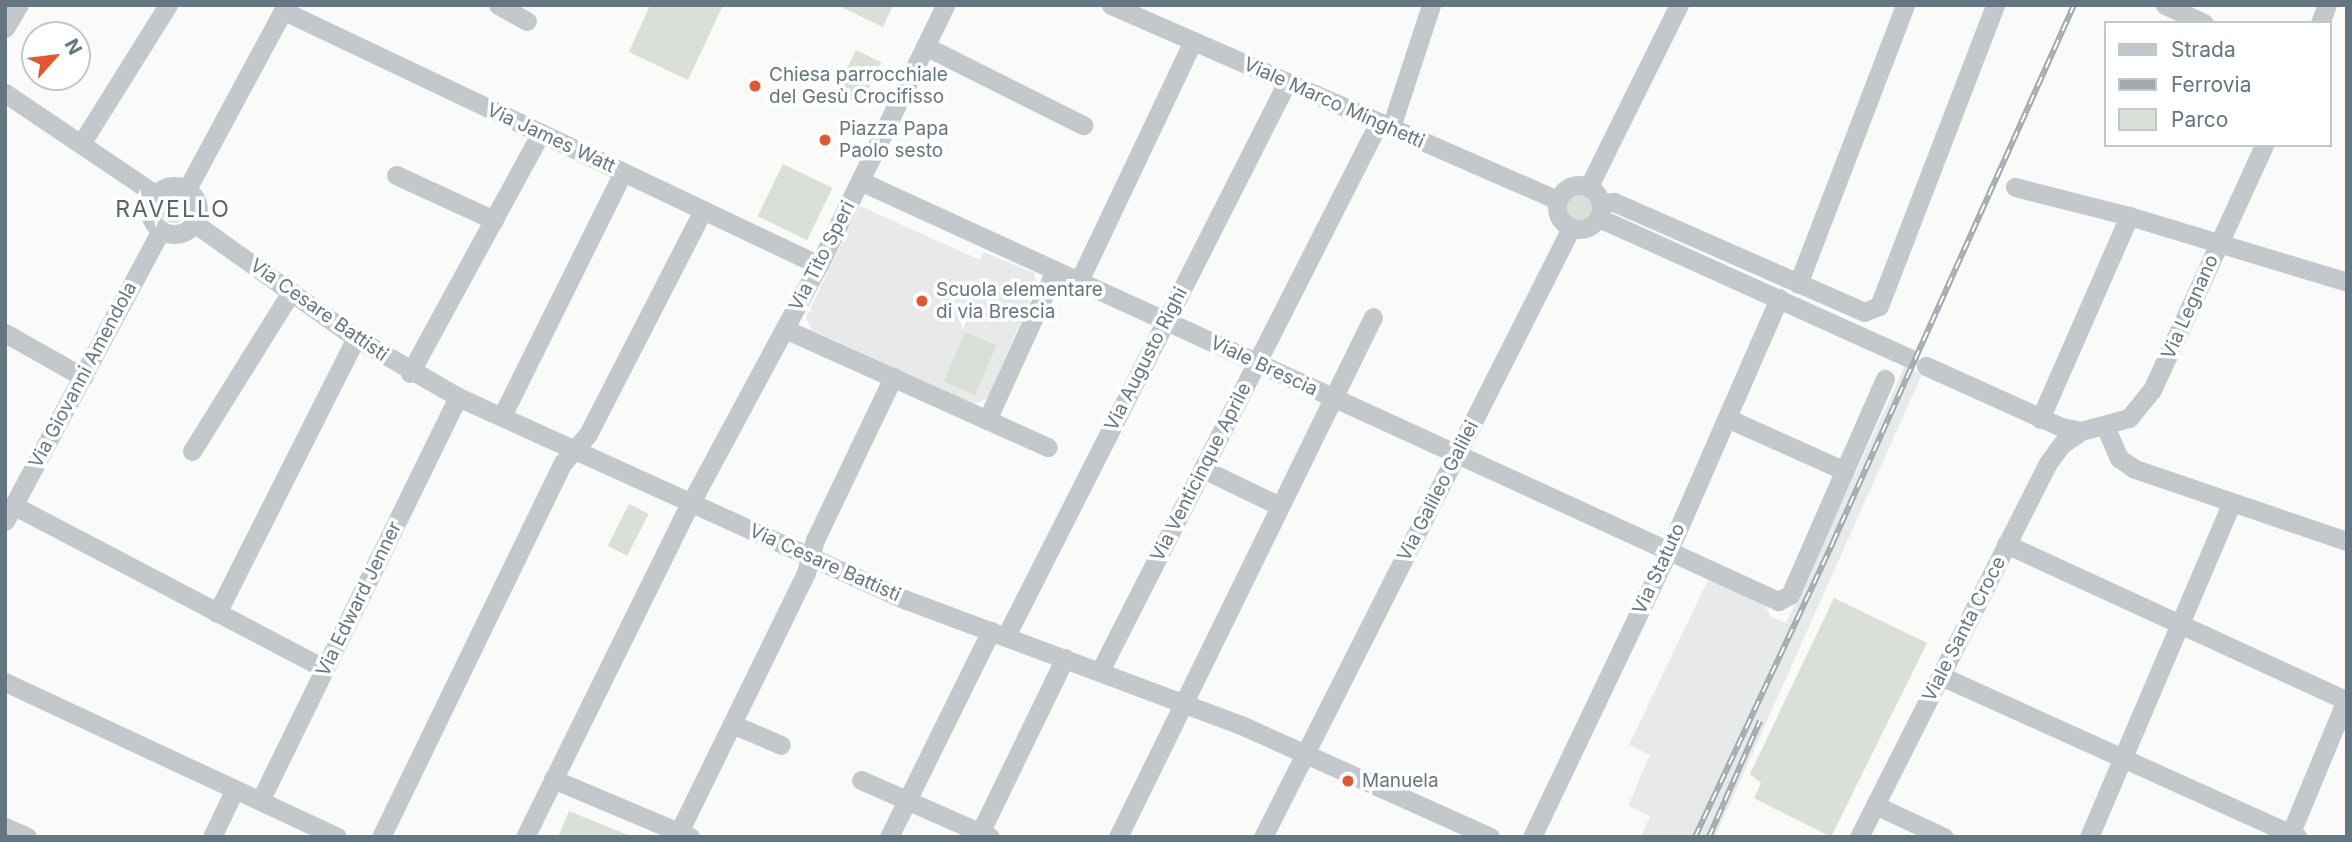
<!DOCTYPE html>
<meta charset="utf-8">
<style>
body{margin:0}
#map{position:relative;width:2352px;height:842px;overflow:hidden;background:#fafaf8;font-family:Inter,sans-serif}
div>[style]{position:absolute}
.built>*{inset:0;background:#e8e9e9}
.green>*{inset:0;background:#dadfd7;transform-origin:0 0}
.round{border-radius:50%}
.minor>*{height:19px;margin:-9.5px;padding:0 9.5px;transform-origin:9.5px;border-radius:9.5px;background:#c3c8cc}
.minor>.ring{margin:-9.5px;padding:0;box-sizing:content-box;background:none;border:19px solid #c3c8cc;border-radius:50%}
.rail>*{height:6px;margin-top:-3px;transform-origin:0;background:repeating-linear-gradient(90deg,#fff 0 10px,#a2aab0 0 20px);box-sizing:border-box;border-block:2px solid #a2aab0}
.dots>*{width:19px;height:19px;translate:-50% -50%;box-sizing:border-box;border:4px solid #fff;border-radius:50%}
span{translate:-50% -50%;white-space:nowrap;text-align:center;line-height:1.15;-webkit-text-stroke:7px #fff;paint-order:stroke}
.poi-label{font-size:19px;color:#657683}
.left{translate:0 -50%;text-align:left}
.street-label{font-size:19px;color:#657683}
.quarter-label{font-size:23px;color:#57646e;letter-spacing:2px}
.frame{position:absolute;inset:0;border:7px solid #657683;pointer-events:none}
.legend{position:absolute;left:2104px;top:21px;width:228px;height:126px;box-sizing:border-box;background:#fff;border:2px solid #c1c8cd;margin:0;padding:9px 12px;list-style:none;font-size:21px;color:#657683}
.legend li{display:flex;align-items:center;gap:14px;height:35px}
.legend b{width:35px;border:2px solid #c1c8cd}
.north{position:absolute;left:21px;top:21px;width:70px;height:70px;box-sizing:border-box;background:#fff;border:2px solid #c1c8cd;border-radius:50%;rotate:62deg;font-size:19px;font-weight:700;line-height:28px;text-align:center;color:#657683}
.north::after{content:'';display:block;margin:auto;width:24px;height:32px;background:#e4572e;clip-path:polygon(50% 0,100% 100%,50% 72%,0 100%)}
</style>
<div id="map">
<div class="built">
<div style="clip-path:polygon(860px 206px,980px 260px,984px 252px,1034px 273px,1037px 285px,987px 399px,973px 404px,812px 330px,806px 317px)"></div>
<div style="clip-path:polygon(1905px 366px,1922px 374px,1715px 837px,1641px 837px,1650px 816px,1628px 806px,1650px 755px,1629px 745px,1709px 578px,1764px 603px,1771px 617px,1786px 623px)"></div>
</div>
<div class="green">
<div style="clip-path:polygon(650px 5px,723px 5px,688px 80px,629px 52px)"></div>
<div style="clip-path:polygon(837px 5px,893px 5px,883px 27px)"></div>
<div style="left:856px;top:50px;width:28px;height:47px;rotate:26deg"></div>
<div style="left:783px;top:164px;width:55px;height:58px;rotate:26deg"></div>
<div class="round" style="left:1566px;top:193px;width:28px;height:28px"></div>
<div class="round" style="left:161px;top:197px;width:26px;height:26px"></div>
<div style="left:965px;top:332px;width:34px;height:54px;rotate:23deg"></div>
<div style="left:629px;top:504px;width:22px;height:47px;rotate:27deg"></div>
<div style="clip-path:polygon(1834px 598px,1927px 643px,1831px 837px,1754px 798px,1761px 783px,1750px 774px)"></div>
<div style="clip-path:polygon(569px 811px,633px 837px,558px 837px)"></div>
</div>
<div class="minor">
<div style="left:498px;top:5px;width:33px;rotate:29deg"></div>
<div style="left:1111px;top:5px;width:488px;rotate:23.6deg"></div>
<div style="left:2165px;top:5px;width:43px;rotate:24.8deg"></div>
<div style="left:284px;top:11px;width:592px;rotate:25.4deg"></div>
<div style="left:2320px;top:23px;width:19px;rotate:-69deg"></div>
<div style="left:5px;top:28px;width:27px;rotate:-59deg"></div>
<div style="left:925px;top:46px;width:177px;rotate:26.6deg"></div>
<div style="left:5px;top:93px;width:181px;rotate:34deg"></div>
<div style="left:1391px;top:127px;width:128px;rotate:-71.8deg"></div>
<div style="left:81px;top:144px;width:164px;rotate:-58deg"></div>
<div style="left:396px;top:175px;width:108px;rotate:24.7deg"></div>
<div style="left:860px;top:181px;width:1010px;rotate:24.58deg"></div>
<div style="left:1778px;top:601px;width:13px;rotate:-27deg"></div>
<div style="left:1790px;top:595px;width:236px;rotate:-66.3deg"></div>
<div class="ring" style="left:1557px;top:185px;width:25px;height:25px"></div>
<div style="left:1589px;top:186px;width:202px;rotate:-63.6deg"></div>
<div class="ring" style="left:150px;top:186px;width:29px;height:29px"></div>
<div style="left:2015px;top:187px;width:118px;rotate:14.3deg"></div>
<div style="left:2129px;top:216px;width:228px;rotate:16.8deg"></div>
<div style="left:187px;top:189px;width:209px;rotate:-61.7deg"></div>
<div style="left:1601px;top:203px;width:13px;rotate:-4deg"></div>
<div style="left:1614px;top:202px;width:273px;rotate:23.7deg"></div>
<div style="left:1864px;top:312px;width:16px;rotate:-22deg"></div>
<div style="left:1879px;top:306px;width:323px;rotate:-68.9deg"></div>
<div style="left:1599px;top:218px;width:340px;rotate:24.3deg"></div>
<div style="left:194px;top:223px;width:199px;rotate:35.4deg"></div>
<div style="left:356px;top:338px;width:118px;rotate:30deg"></div>
<div style="left:458px;top:397px;width:490px;rotate:24.4deg"></div>
<div style="left:904px;top:599px;width:360px;rotate:20.5deg"></div>
<div style="left:1241px;top:725px;width:273px;rotate:24.2deg"></div>
<div style="left:1079px;top:281px;width:266px;rotate:-64.6deg"></div>
<div style="left:1798px;top:284px;width:299px;rotate:-69deg"></div>
<div style="left:785px;top:329px;width:288px;rotate:24.2deg"></div>
<div style="left:5px;top:333px;width:90px;rotate:29.4deg"></div>
<div style="left:1926px;top:366px;width:148px;rotate:24.3deg"></div>
<div style="left:2061px;top:427px;width:20px;rotate:11deg"></div>
<div style="left:2081px;top:431px;width:50px;rotate:-15.2deg"></div>
<div style="left:2129px;top:418px;width:36px;rotate:-51deg"></div>
<div style="left:2152px;top:390px;width:269px;rotate:-65.4deg"></div>
<div style="left:410px;top:373px;width:273px;rotate:-61.4deg"></div>
<div style="left:502px;top:416px;width:272px;rotate:-63.6deg"></div>
<div style="left:1727px;top:418px;width:129px;rotate:24.2deg"></div>
<div style="left:2040px;top:419px;width:222px;rotate:-66.3deg"></div>
<div style="left:987px;top:420px;width:164px;rotate:-65.5deg"></div>
<div style="left:2106px;top:428px;width:33px;rotate:67deg"></div>
<div style="left:2119px;top:458px;width:19px;rotate:35deg"></div>
<div style="left:2135px;top:469px;width:224px;rotate:18.8deg"></div>
<div style="left:192px;top:451px;width:187px;rotate:-58.1deg"></div>
<div style="left:1203px;top:469px;width:85px;rotate:25.7deg"></div>
<div style="left:13px;top:505px;width:352px;rotate:27.7deg"></div>
<div style="left:5px;top:521px;width:330px;rotate:-61.8deg"></div>
<div style="left:2006px;top:544px;width:375px;rotate:24.7deg"></div>
<div style="left:217px;top:613px;width:308px;rotate:-63.2deg"></div>
<div style="left:1006px;top:636px;width:621px;rotate:-63.1deg"></div>
<div style="left:1100px;top:671px;width:616px;rotate:-63.06deg"></div>
<div style="left:1941px;top:676px;width:391px;rotate:24.3deg"></div>
<div style="left:5px;top:682px;width:366px;rotate:25deg"></div>
<div style="left:732px;top:724px;width:53px;rotate:23.2deg"></div>
<div style="left:553px;top:779px;width:149px;rotate:22.9deg"></div>
<div style="left:861px;top:780px;width:141px;rotate:23.8deg"></div>
<div style="left:260px;top:801px;width:450px;rotate:-63.9deg"></div>
<div style="left:1875px;top:805px;width:76px;rotate:24.9deg"></div>
<div style="left:5px;top:827px;width:24px;rotate:24deg"></div>
<div style="left:679px;top:832px;width:288px;rotate:-63.9deg"></div>
<div style="left:806px;top:573px;width:34px;rotate:-75deg"></div>
<div style="left:815px;top:540px;width:181px;rotate:-64.4deg"></div>
<div style="left:212px;top:837px;width:53px;rotate:-64.4deg"></div>
<div style="left:381px;top:837px;width:416px;rotate:-64.1deg"></div>
<div style="left:563px;top:463px;width:38px;rotate:-49deg"></div>
<div style="left:588px;top:434px;width:252px;rotate:-62.8deg"></div>
<div style="left:525px;top:837px;width:355px;rotate:-63.7deg"></div>
<div style="left:682px;top:519px;width:289px;rotate:-61.7deg"></div>
<div style="left:819px;top:265px;width:289px;rotate:-64.1deg"></div>
<div style="left:889px;top:837px;width:230px;rotate:-63.7deg"></div>
<div style="left:978px;top:837px;width:199px;rotate:-64.1deg"></div>
<div style="left:1118px;top:837px;width:579px;rotate:-63.88deg"></div>
<div style="left:1263px;top:837px;width:682px;rotate:-63.17deg"></div>
<div style="left:1532px;top:837px;width:318px;rotate:-64.5deg"></div>
<div style="left:1669px;top:550px;width:275px;rotate:-66.4deg"></div>
<div style="left:1859px;top:837px;width:419px;rotate:-63.2deg"></div>
<div style="left:2048px;top:463px;width:24px;rotate:-54deg"></div>
<div style="left:2062px;top:444px;width:23px;rotate:-34deg"></div>
<div style="left:2089px;top:837px;width:364px;rotate:-66.9deg"></div>
<div style="left:2289px;top:837px;width:151px;rotate:-67.4deg"></div>
</div>
<div class="rail">
<div style="left:1695px;top:837px;width:326px;rotate:-64.9deg"></div>
<div style="left:1833px;top:542px;width:589px;rotate:-65.83deg"></div>
<div style="left:1709px;top:837px;width:127px;rotate:-66.3deg"></div>
</div>
<div class="dots">
<div style="left:755px;top:86px;background:#e4572e"></div>
<div style="left:825px;top:140px;background:#e4572e"></div>
<div style="left:922px;top:301px;background:#e4572e"></div>
<div style="left:1348px;top:781px;background:#e4572e"></div>
</div>
<div class="poi-label">
<span class="left" style="left:769px;top:86px">Chiesa parrocchiale<br>del Gesù Crocifisso</span>
<span class="left" style="left:839px;top:140px">Piazza Papa<br>Paolo sesto</span>
<span class="left" style="left:936px;top:301px">Scuola elementare<br>di via Brescia</span>
<span class="left" style="left:1362px;top:781px">Manuela</span>
</div>
<div class="street-label">
<span style="left:1334px;top:103px;rotate:24deg">Viale Marco Minghetti</span>
<span style="left:551px;top:138px;rotate:25deg">Via James Watt</span>
<span style="left:822px;top:256px;rotate:-63deg">Via Tito Speri</span>
<span style="left:2190px;top:307px;rotate:-66deg">Via Legnano</span>
<span style="left:319px;top:310px;rotate:35deg">Via Cesare Battisti</span>
<span style="left:1146px;top:359px;rotate:-63deg">Via Augusto Righi</span>
<span style="left:1264px;top:366px;rotate:25deg">Viale Brescia</span>
<span style="left:83px;top:375px;rotate:-62deg">Via Giovanni Amendola</span>
<span style="left:1201px;top:472px;rotate:-63deg">Via Venticinque Aprile</span>
<span style="left:1438px;top:491px;rotate:-63deg">Via Galileo Galilei</span>
<span style="left:825px;top:563px;rotate:24deg">Via Cesare Battisti</span>
<span style="left:1659px;top:569px;rotate:-65deg">Via Statuto</span>
<span style="left:359px;top:599px;rotate:-64deg">Via Edward Jenner</span>
<span style="left:1964px;top:629px;rotate:-63deg">Viale Santa Croce</span>
</div>
<div class="quarter-label">
<span style="left:173px;top:209px">RAVELLO</span>
</div>
<div class="frame"></div>
<ul class="legend">
<li><b style="height:9px;background:#c3c8cc"></b>Strada</li>
<li><b style="height:9px;background:#a2aab0"></b>Ferrovia</li>
<li><b style="height:19px;background:#dadfd7"></b>Parco</li>
</ul>
<div class="north">N</div>
</div>
